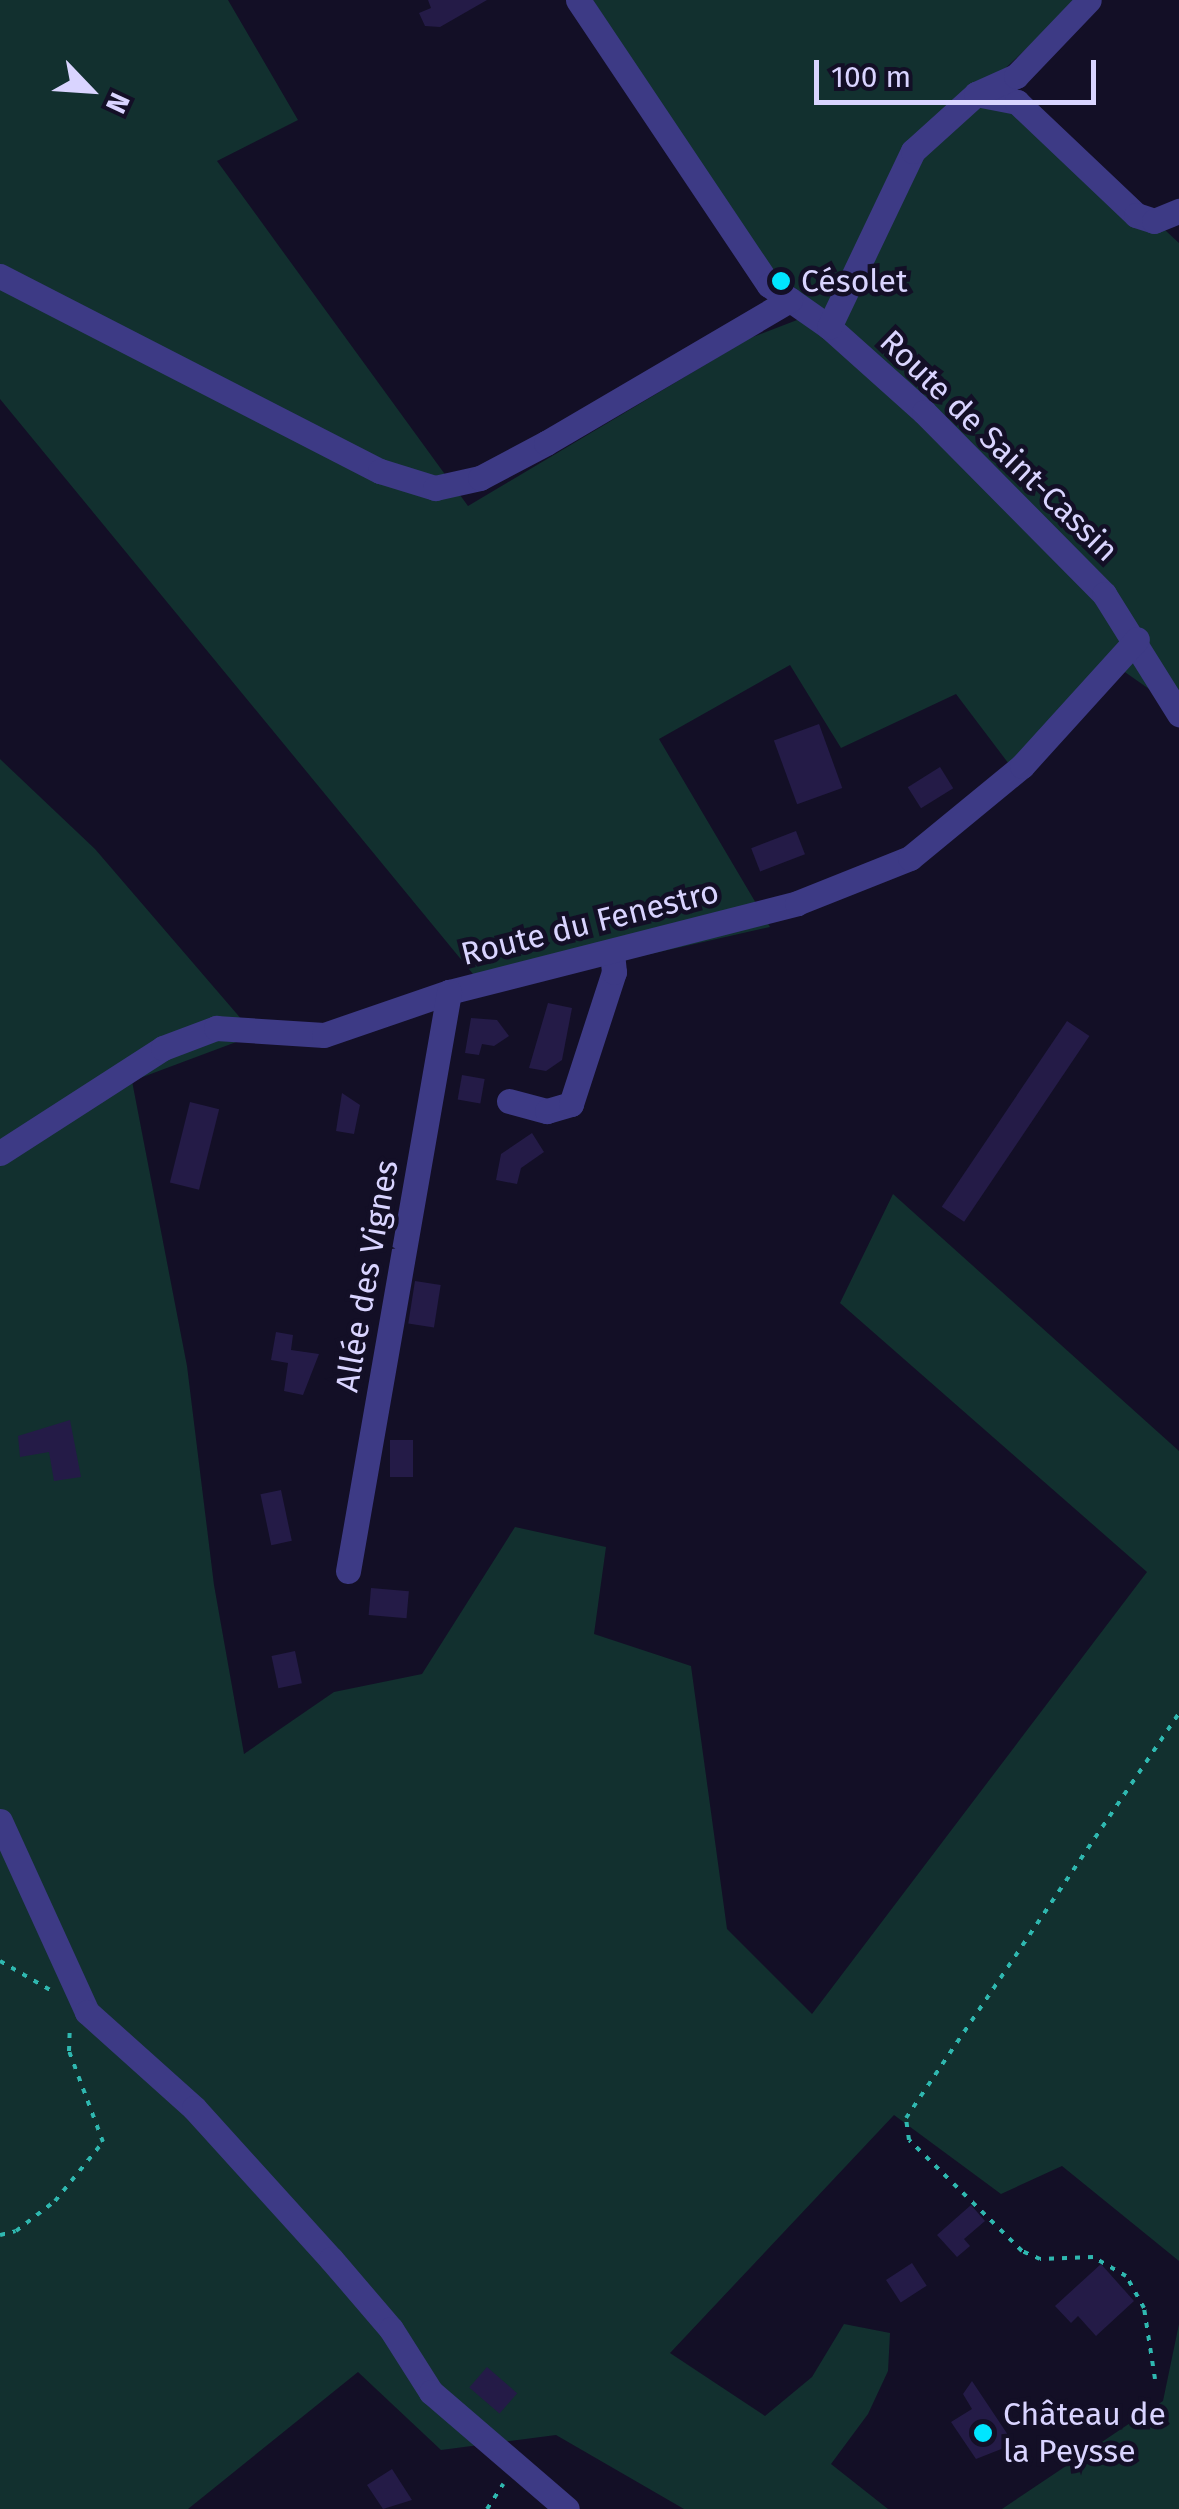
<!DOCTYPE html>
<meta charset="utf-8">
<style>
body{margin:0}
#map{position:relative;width:1179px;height:2509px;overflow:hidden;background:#130f26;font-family:"Fira Sans",sans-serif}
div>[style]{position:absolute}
.green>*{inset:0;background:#12302f}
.building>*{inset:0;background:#241b47;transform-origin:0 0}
.path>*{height:4px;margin-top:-2px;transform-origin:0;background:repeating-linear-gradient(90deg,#2fb8b0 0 5px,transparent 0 13px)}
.minor>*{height:25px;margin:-12.5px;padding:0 12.5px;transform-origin:12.5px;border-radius:12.5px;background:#3d3a85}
.dots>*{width:28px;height:28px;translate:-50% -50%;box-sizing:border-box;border:5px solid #130f26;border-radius:50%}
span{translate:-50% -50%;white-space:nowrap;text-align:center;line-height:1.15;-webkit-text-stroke:9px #130f26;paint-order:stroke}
.poi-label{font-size:32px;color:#d9d4ff}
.left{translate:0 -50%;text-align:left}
.street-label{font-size:32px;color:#d9d4ff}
.north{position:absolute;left:40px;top:40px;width:100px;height:100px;-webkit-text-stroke:8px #130f26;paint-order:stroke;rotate:115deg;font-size:28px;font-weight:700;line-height:40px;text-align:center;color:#d9d4ff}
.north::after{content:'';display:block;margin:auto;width:35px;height:45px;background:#d9d4ff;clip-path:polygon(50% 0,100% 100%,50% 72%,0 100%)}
.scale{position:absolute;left:814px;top:60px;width:282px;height:45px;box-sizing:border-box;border:5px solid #d9d4ff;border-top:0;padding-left:12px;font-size:30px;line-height:35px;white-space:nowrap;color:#d9d4ff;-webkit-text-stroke:8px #130f26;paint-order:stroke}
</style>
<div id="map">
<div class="green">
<div style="clip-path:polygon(0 0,228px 0,298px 120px,217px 161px,468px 506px,750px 338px,823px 310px,759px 260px,593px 0,1079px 0,998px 75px,1179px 243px,1179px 710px,1122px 670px,1021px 780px,956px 694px,841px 748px,790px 665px,659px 739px,770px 927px,487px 991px,0 399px)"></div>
<div style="clip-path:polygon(0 759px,95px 849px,255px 1035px,132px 1081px,187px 1366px,214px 1585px,244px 1754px,334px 1692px,422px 1674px,515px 1527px,606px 1547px,594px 1634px,691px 1666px,727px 1929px,812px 2014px,1147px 1572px,840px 1303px,893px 1194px,1179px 1451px,1179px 2261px,1062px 2166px,1001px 2194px,894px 2115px,670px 2353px,765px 2416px,812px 2377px,844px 2324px,890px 2333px,888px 2371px,868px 2414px,831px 2464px,888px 2509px,684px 2509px,556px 2435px,441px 2450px,358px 2372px,188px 2509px,0 2509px)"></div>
<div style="clip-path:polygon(1179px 2324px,1179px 2509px,1002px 2509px,1163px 2401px)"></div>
</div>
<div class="building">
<div style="clip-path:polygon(428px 0,487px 0,440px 27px,425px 26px,419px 13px,431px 8px)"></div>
<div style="left:819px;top:724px;width:68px;height:48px;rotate:70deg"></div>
<div style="left:940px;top:767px;width:25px;height:38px;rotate:58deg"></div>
<div style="left:796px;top:831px;width:25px;height:48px;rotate:69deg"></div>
<div style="clip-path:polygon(548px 1003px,572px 1008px,562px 1060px,546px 1071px,529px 1068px)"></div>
<div style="clip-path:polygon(471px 1018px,497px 1020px,509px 1036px,494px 1046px,482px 1044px,479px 1055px,465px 1053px)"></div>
<div style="left:1067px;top:1021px;width:27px;height:224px;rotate:34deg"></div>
<div style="left:462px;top:1075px;width:23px;height:25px;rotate:10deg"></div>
<div style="clip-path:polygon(342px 1093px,360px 1105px,354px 1134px,336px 1131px)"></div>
<div style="left:190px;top:1102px;width:30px;height:83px;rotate:14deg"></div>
<div style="clip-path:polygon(532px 1133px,544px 1152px,521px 1168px,517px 1184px,496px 1180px,501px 1154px)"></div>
<div style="left:415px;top:1281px;width:26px;height:43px;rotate:9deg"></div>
<div style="clip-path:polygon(276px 1332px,293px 1335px,291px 1350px,319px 1354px,303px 1395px,284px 1391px,288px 1363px,271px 1360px)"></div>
<div style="clip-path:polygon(70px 1420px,81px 1477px,54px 1481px,49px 1452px,20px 1457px,18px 1436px)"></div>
<div style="left:390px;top:1440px;width:23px;height:37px"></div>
<div style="left:281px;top:1490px;width:52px;height:21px;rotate:78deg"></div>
<div style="left:371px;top:1588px;width:38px;height:27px;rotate:5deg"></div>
<div style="left:295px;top:1651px;width:33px;height:24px;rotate:78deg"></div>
<div style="clip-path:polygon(971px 2205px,985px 2221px,964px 2239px,970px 2246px,957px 2257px,937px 2235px)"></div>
<div style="left:912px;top:2263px;width:27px;height:31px;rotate:57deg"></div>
<div style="clip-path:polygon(1101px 2264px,1134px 2301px,1096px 2336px,1078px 2316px,1071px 2323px,1055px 2306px)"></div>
<div style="left:487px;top:2367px;width:40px;height:27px;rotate:41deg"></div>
<div style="clip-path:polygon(972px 2381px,1014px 2444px,976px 2459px,951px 2422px,972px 2409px,963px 2394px)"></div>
<div style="clip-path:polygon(392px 2469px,412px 2500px,383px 2509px,367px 2485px)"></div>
</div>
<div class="path">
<div style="left:0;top:1961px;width:60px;rotate:30deg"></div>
<div style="left:0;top:2235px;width:16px;rotate:-14deg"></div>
<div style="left:16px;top:2231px;width:49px;rotate:-37.6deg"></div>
<div style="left:55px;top:2201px;width:76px;rotate:-50.9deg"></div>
<div style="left:103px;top:2142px;width:97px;rotate:-110.5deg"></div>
<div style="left:69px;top:2051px;width:26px;rotate:-88deg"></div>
<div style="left:1155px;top:2379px;width:72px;rotate:-98.8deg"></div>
<div style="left:1144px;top:2308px;width:37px;rotate:-119deg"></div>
<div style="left:1126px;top:2276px;width:38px;rotate:-150deg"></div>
<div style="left:1093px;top:2257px;width:53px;rotate:177.8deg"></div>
<div style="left:1040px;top:2259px;width:20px;rotate:-156deg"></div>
<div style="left:1022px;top:2251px;width:158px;rotate:-135.5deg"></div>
<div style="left:909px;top:2140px;width:22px;rotate:-98deg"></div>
<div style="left:906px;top:2118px;width:488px;rotate:-56deg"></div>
<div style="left:487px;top:2509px;width:30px;rotate:-57deg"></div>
</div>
<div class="minor">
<div style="left:578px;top:0;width:343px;rotate:56.2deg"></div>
<div style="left:769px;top:285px;width:73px;rotate:35deg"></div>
<div style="left:829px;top:327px;width:127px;rotate:41.8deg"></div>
<div style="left:924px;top:412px;width:256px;rotate:45.3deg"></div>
<div style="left:1104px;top:594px;width:142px;rotate:58deg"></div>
<div style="left:976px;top:94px;width:42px;rotate:11deg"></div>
<div style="left:1017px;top:102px;width:164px;rotate:43.5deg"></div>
<div style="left:1136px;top:215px;width:19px;rotate:18deg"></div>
<div style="left:1154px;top:221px;width:27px;rotate:-22deg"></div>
<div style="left:0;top:276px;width:427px;rotate:27.2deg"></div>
<div style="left:380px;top:471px;width:58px;rotate:17.2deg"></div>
<div style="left:435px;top:488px;width:46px;rotate:-12.5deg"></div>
<div style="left:480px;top:478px;width:75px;rotate:-27.9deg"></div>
<div style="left:546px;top:443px;width:283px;rotate:-30.4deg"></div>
<div style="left:829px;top:327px;width:195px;rotate:-64.5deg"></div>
<div style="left:913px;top:151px;width:85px;rotate:-42.1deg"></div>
<div style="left:976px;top:94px;width:44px;rotate:-24.2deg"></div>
<div style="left:1016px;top:76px;width:105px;rotate:-46.2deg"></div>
<div style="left:509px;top:1101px;width:39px;rotate:15deg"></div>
<div style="left:547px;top:1111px;width:25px;rotate:-16deg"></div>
<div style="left:571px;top:1104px;width:139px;rotate:-72deg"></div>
<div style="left:614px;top:972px;width:19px;rotate:-96deg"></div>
<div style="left:0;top:1153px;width:194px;rotate:-32.8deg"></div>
<div style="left:163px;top:1048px;width:57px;rotate:-20.7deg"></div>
<div style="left:216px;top:1028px;width:108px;rotate:3.7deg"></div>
<div style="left:324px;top:1035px;width:132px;rotate:-19deg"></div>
<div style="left:449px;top:992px;width:359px;rotate:-14.3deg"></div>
<div style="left:797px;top:903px;width:122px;rotate:-21.7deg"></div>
<div style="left:910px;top:858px;width:145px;rotate:-39.4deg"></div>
<div style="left:1022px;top:766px;width:171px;rotate:-47.8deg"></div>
<div style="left:348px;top:1571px;width:588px;rotate:-80.1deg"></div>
<div style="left:0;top:1821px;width:210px;rotate:65.5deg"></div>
<div style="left:87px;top:2012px;width:144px;rotate:41.9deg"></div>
<div style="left:194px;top:2108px;width:204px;rotate:47.8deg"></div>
<div style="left:331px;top:2259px;width:92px;rotate:49.4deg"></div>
<div style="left:391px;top:2329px;width:75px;rotate:57.6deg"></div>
<div style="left:431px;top:2392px;width:179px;rotate:40.7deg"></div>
</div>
<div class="dots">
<div style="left:781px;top:281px;background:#00e5ff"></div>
<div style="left:983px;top:2433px;background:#00e5ff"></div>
</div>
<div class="poi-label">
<span class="left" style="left:801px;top:281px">Césolet</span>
<span class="left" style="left:1003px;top:2433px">Château de<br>la Peysse</span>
</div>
<div class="street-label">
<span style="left:999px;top:446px;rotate:44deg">Route de Saint-Cassin</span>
<span style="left:590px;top:923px;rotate:-14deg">Route du Fenestro</span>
<span style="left:367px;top:1276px;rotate:-80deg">Allée des Vignes</span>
</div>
<div class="north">N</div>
<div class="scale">100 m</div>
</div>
